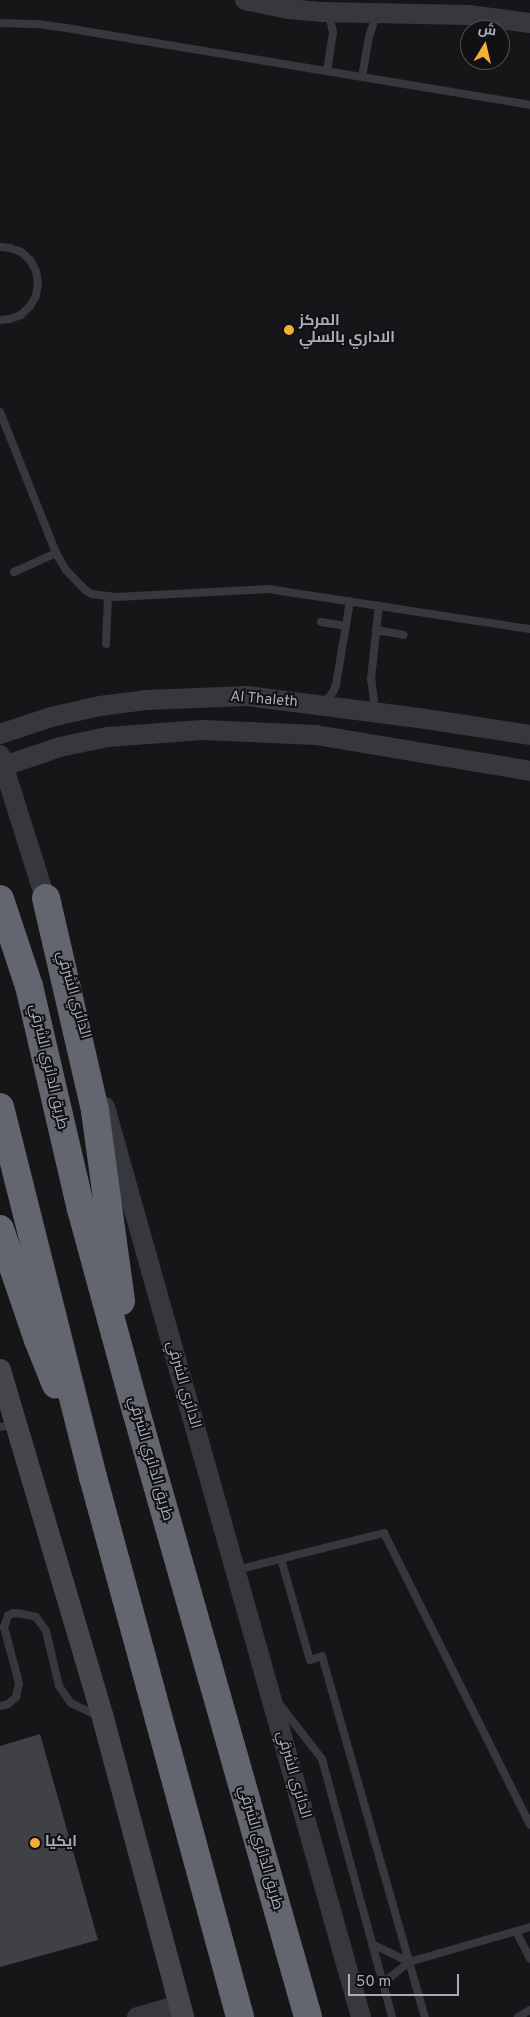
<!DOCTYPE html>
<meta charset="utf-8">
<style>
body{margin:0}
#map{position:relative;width:530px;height:2017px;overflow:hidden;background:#161618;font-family:Overpass,Cairo,sans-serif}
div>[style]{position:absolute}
.building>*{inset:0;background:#404145}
.service>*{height:8px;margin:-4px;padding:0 4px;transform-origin:4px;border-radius:4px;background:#37383d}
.tertiary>*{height:20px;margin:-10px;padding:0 10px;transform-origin:10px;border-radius:10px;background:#37383d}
.secondary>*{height:22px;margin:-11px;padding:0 11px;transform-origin:11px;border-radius:11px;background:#45474d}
.motorway>*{height:28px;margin:-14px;padding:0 14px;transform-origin:14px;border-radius:14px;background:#63666e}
.dots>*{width:14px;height:14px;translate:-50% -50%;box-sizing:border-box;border:2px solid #111113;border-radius:50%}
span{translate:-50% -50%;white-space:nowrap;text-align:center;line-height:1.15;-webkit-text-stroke:4px #111113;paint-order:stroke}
.poi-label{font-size:15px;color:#a8adb8;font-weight:700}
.left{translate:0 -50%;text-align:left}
.street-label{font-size:15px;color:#a8adb8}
.north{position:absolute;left:460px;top:20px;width:50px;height:50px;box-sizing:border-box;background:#111113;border:1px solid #4d4f55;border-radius:50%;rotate:9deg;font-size:14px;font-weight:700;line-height:20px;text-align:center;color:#a8adb8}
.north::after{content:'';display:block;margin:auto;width:18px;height:22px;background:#f2b134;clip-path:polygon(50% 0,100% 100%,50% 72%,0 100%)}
.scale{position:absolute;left:348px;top:1974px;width:111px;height:22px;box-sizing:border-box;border:2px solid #a8adb8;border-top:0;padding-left:6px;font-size:15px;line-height:18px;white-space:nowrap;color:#a8adb8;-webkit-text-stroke:4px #111113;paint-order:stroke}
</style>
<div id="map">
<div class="building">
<div style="clip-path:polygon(40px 1734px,98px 1940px,0 1967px,0 1746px)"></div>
</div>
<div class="service">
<div style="left:0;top:23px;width:38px;rotate:2deg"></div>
<div style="left:38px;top:24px;width:34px;rotate:8deg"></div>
<div style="left:72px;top:29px;width:464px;rotate:9.4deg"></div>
<div style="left:327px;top:71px;width:39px;rotate:-81deg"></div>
<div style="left:333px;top:32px;width:18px;rotate:-103deg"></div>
<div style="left:362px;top:77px;width:41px;rotate:-80.1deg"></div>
<div style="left:369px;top:37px;width:25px;rotate:-72deg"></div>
<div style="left:0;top:247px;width:10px;rotate:6deg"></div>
<div style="left:10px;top:248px;width:12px;rotate:20deg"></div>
<div style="left:21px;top:252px;width:12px;rotate:42deg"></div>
<div style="left:30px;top:260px;width:13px;rotate:61deg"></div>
<div style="left:36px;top:271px;width:12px;rotate:81deg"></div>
<div style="left:38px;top:283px;width:13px;rotate:99deg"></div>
<div style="left:36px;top:296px;width:12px;rotate:121deg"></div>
<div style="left:30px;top:306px;width:13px;rotate:135deg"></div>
<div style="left:21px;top:315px;width:12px;rotate:160deg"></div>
<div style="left:10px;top:319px;width:10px;rotate:174deg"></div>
<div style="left:0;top:412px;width:152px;rotate:68.3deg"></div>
<div style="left:56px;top:553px;width:20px;rotate:60deg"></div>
<div style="left:66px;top:570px;width:28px;rotate:46deg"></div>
<div style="left:85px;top:590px;width:8px;rotate:30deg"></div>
<div style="left:92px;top:594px;width:24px;rotate:7deg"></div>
<div style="left:116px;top:597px;width:152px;rotate:-3deg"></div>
<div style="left:268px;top:589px;width:265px;rotate:8.7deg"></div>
<div style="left:14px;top:572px;width:46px;rotate:-24.3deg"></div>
<div style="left:321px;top:622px;width:25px;rotate:9deg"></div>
<div style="left:376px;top:630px;width:28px;rotate:10deg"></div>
<div style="left:106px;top:644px;width:47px;rotate:-87.6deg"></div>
<div style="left:323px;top:704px;width:16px;rotate:-50deg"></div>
<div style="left:333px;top:692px;width:8px;rotate:-67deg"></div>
<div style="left:336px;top:685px;width:85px;rotate:-80.5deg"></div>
<div style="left:375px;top:710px;width:31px;rotate:-97deg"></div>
<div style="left:371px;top:679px;width:74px;rotate:-83.8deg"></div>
<div style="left:0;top:1427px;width:15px;rotate:-11deg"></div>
<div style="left:281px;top:1559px;width:105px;rotate:74deg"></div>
<div style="left:310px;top:1660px;width:13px;rotate:-18deg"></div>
<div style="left:322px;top:1656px;width:375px;rotate:74.1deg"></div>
<div style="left:237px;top:1570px;width:152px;rotate:-14.1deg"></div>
<div style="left:384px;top:1533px;width:326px;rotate:63.4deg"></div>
<div style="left:280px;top:1705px;width:68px;rotate:52.1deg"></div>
<div style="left:322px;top:1759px;width:267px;rotate:74.8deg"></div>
<div style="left:0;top:1706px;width:8px;rotate:-14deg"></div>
<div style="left:8px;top:1704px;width:11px;rotate:-41deg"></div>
<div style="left:16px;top:1697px;width:14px;rotate:-78deg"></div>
<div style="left:19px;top:1683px;width:58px;rotate:-105deg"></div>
<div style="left:4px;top:1627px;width:12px;rotate:-70deg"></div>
<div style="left:8px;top:1616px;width:6px;rotate:-31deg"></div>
<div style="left:13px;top:1613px;width:10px;rotate:6deg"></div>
<div style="left:23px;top:1614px;width:13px;rotate:13deg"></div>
<div style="left:36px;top:1617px;width:17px;rotate:54deg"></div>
<div style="left:46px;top:1631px;width:57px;rotate:76.7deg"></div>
<div style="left:59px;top:1686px;width:21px;rotate:55deg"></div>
<div style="left:71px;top:1703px;width:30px;rotate:26deg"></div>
<div style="left:516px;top:1931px;width:31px;rotate:63deg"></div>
<div style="left:372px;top:1944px;width:41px;rotate:25.9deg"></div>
<div style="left:409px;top:1962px;width:33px;rotate:141deg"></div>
<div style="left:409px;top:1962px;width:126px;rotate:-16.1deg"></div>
<div style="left:518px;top:2017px;width:14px;rotate:-30deg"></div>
</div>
<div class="tertiary">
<div style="left:245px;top:0;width:44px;rotate:11.8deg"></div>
<div style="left:288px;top:9px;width:33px;rotate:5deg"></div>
<div style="left:321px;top:12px;width:147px;rotate:1.2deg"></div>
<div style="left:468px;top:15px;width:63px;rotate:7.4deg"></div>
<div style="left:0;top:734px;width:54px;rotate:-18.4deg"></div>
<div style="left:51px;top:717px;width:50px;rotate:-12.7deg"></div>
<div style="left:100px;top:706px;width:46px;rotate:-7.4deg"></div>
<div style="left:146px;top:700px;width:101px;rotate:-2.3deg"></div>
<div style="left:247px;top:696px;width:173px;rotate:7.3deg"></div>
<div style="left:419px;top:718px;width:112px;rotate:8.7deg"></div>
<div style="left:0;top:755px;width:163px;rotate:72.5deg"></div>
<div style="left:4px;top:766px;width:59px;rotate:-18.7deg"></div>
<div style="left:60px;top:747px;width:48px;rotate:-12deg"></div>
<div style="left:107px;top:737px;width:96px;rotate:-4.2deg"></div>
<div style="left:203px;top:730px;width:113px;rotate:2.5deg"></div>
<div style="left:316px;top:735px;width:217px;rotate:9.5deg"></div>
<div style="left:105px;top:1107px;width:945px;rotate:74.29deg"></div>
<div style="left:137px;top:2017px;width:44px;rotate:-15.9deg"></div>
</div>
<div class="secondary">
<div style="left:0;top:1370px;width:363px;rotate:73.5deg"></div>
<div style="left:103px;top:1718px;width:310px;rotate:75deg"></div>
</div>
<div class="motorway">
<div style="left:46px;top:898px;width:219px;rotate:77deg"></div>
<div style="left:95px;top:1111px;width:192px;rotate:82.2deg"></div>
<div style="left:0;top:899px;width:92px;rotate:71.6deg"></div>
<div style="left:29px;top:986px;width:229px;rotate:76.9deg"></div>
<div style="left:81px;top:1209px;width:209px;rotate:74.8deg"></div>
<div style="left:136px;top:1411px;width:630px;rotate:74.15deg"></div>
<div style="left:0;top:1107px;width:382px;rotate:75.9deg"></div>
<div style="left:93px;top:1477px;width:560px;rotate:74.77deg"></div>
<div style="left:0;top:1229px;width:117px;rotate:71.1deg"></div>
<div style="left:38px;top:1340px;width:48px;rotate:68.2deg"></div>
</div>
<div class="dots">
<div style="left:289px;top:330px;background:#f2b134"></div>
<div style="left:35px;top:1843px;background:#f2b134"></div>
</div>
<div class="poi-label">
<span class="left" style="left:299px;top:330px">المركز<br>الاداري بالسلي</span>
<span class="left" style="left:45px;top:1843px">ايكيا</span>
</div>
<div class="street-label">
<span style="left:264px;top:700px;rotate:5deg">Al Thaleth</span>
<span style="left:73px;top:995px;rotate:74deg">الدائري الشرقي</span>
<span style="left:48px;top:1067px;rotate:77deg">طريق الدائري الشرقي</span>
<span style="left:183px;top:1385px;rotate:74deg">الدائري الشرقي</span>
<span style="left:150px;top:1459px;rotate:74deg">طريق الدائري الشرقي</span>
<span style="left:293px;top:1775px;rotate:74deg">الدائري الشرقي</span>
<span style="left:260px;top:1848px;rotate:74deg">طريق الدائري الشرقي</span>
</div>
<div class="north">ش</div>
<div class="scale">50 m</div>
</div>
